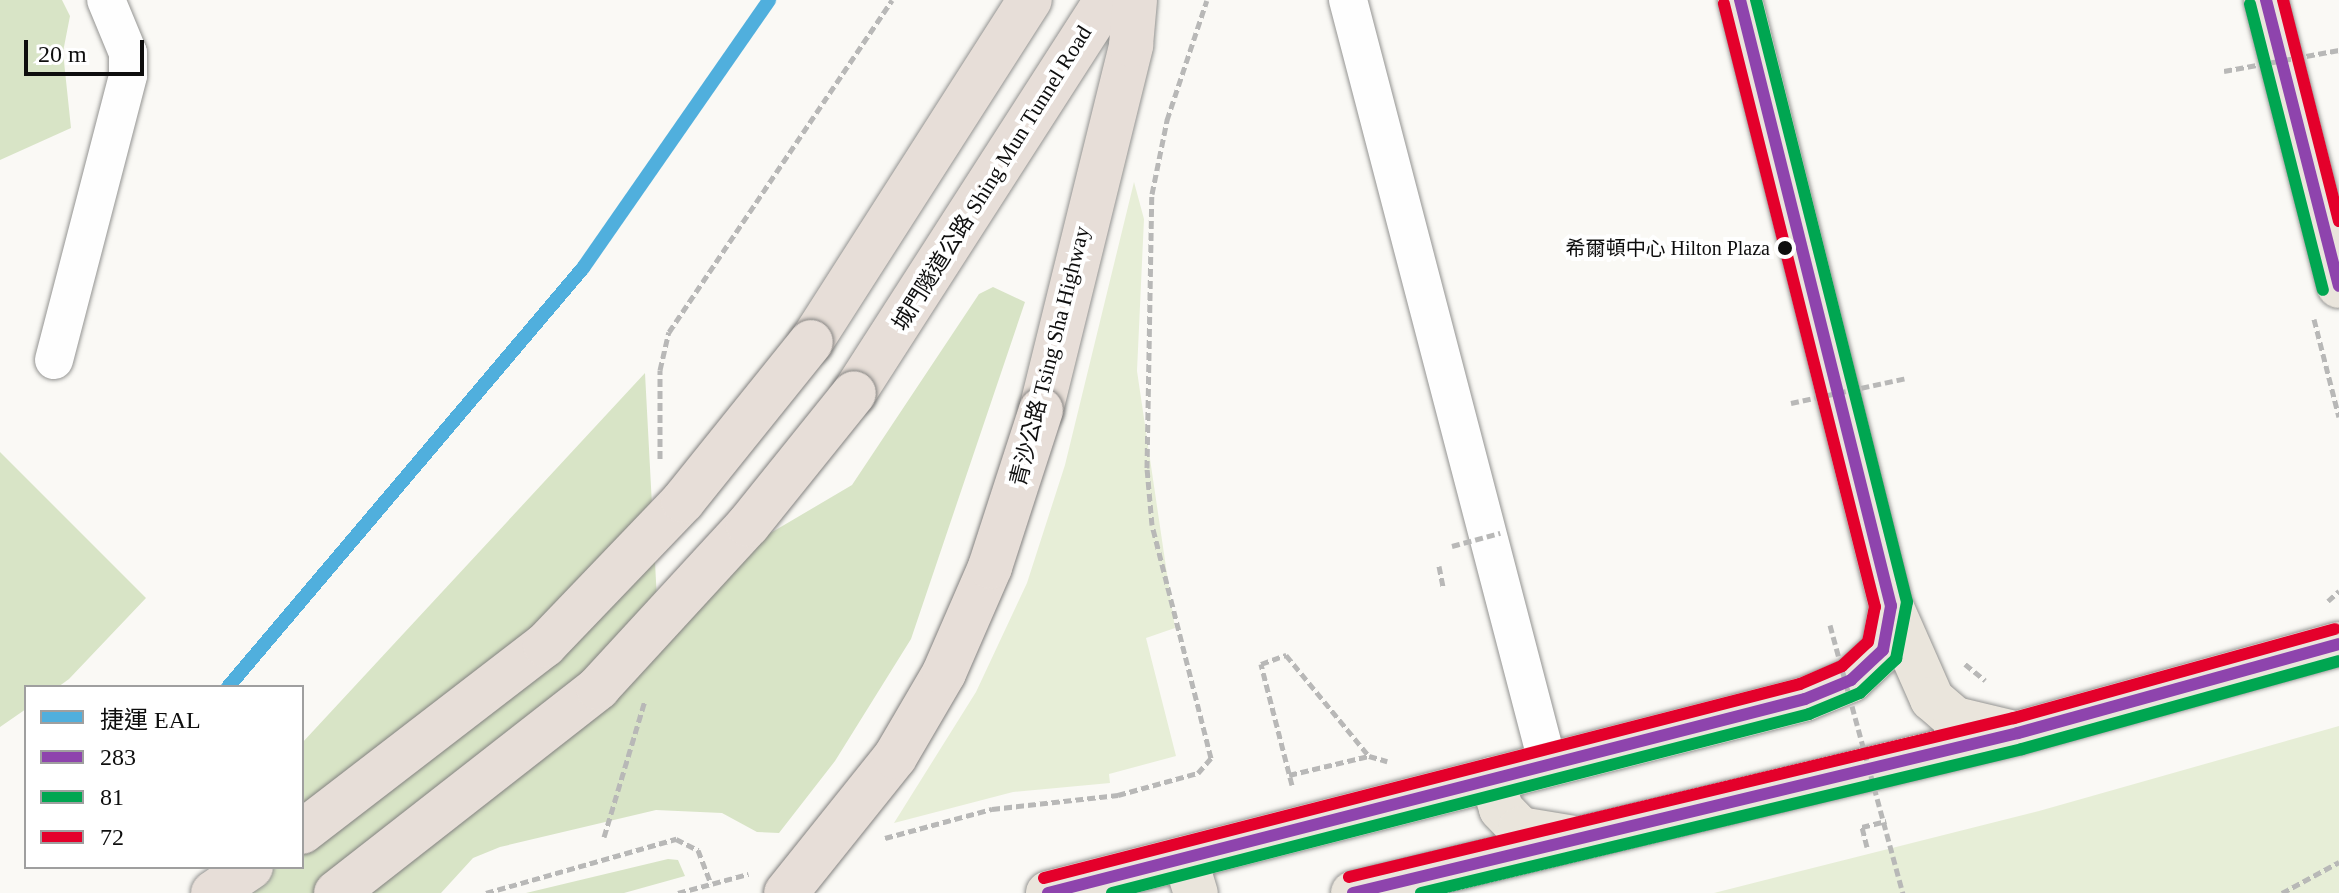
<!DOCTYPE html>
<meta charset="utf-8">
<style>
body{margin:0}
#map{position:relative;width:2339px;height:893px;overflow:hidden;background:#faf9f5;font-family:"Times New Roman","Noto Sans TC",serif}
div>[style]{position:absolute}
.green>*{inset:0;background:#e7eed7}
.forest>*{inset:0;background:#d8e4c6}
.path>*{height:5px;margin-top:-2.5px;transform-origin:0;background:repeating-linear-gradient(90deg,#b8b8b7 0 8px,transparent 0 12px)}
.roads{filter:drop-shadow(0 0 2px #949492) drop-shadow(0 0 2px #949492)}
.minor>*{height:38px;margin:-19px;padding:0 19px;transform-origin:19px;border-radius:19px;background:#fefefe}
.major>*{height:44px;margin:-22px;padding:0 22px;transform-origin:22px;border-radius:22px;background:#eae5dc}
.highway>*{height:44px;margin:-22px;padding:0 22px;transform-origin:22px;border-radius:22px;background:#e7ded8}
.path-bridge>*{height:5px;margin-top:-2.5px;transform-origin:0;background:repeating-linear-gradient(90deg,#b8b8b7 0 8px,transparent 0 12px)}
.bridges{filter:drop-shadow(0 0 2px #82817f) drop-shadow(0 0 2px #82817f)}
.highway-bridge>*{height:44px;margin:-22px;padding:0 22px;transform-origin:22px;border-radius:22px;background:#e7ded8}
.bus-1>*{height:12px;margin:-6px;padding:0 6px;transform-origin:6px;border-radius:6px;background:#8e44ad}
.bus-2>*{height:12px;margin:-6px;padding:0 6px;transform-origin:6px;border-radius:6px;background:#00a651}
.bus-3>*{height:12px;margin:-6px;padding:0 6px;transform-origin:6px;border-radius:6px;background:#e4002b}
.metro-1>*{height:14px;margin:-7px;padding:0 7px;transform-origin:7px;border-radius:7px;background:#50afdd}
.dots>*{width:22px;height:22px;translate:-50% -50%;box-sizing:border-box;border:4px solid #fff;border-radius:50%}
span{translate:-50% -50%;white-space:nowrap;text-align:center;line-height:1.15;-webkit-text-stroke:8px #fff;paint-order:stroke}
.bus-label{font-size:20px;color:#0e0e0e}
.right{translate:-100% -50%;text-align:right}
.street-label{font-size:22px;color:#0e0e0e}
.legend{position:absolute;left:24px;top:685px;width:280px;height:184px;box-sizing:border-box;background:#fff;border:2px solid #9f9f9f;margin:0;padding:10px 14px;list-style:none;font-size:24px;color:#0e0e0e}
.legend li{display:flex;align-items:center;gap:16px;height:40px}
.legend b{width:40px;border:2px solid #9f9f9f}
.scale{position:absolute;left:24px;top:40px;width:120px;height:36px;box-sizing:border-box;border:4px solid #0e0e0e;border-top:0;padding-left:10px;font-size:24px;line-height:28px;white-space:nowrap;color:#0e0e0e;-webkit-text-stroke:6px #fff;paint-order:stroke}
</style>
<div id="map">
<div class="green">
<div style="clip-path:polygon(1134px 182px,1144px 219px,1137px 371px,1175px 628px,1146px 638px,1176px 756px,1109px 774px,1110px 783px,1013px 792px,894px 823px,976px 692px,1027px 583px,1065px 465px)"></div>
<div style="clip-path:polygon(2339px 726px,2339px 893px,1714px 893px,2039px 811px)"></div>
</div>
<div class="forest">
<div style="clip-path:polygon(0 0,62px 0,70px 16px,63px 52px,71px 128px,0 160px)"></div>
<div style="clip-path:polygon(993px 287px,1025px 302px,911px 639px,835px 761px,779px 833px,757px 832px,722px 813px,656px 810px,500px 847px,473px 858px,441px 893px,230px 893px,218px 867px,302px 867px,302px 743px,645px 373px,657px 600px,852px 485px,979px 294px)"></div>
<div style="clip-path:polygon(0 452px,146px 598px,69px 679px,58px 687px,26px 687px,26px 709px,0 727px)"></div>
<div style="clip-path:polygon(668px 859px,678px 860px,685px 876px,624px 893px,526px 893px)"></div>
</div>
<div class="path">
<div style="left:2314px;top:319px;width:101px;rotate:75.7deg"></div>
<div style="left:660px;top:459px;width:89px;rotate:-90deg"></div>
<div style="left:660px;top:370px;width:39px;rotate:-77deg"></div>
<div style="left:669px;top:332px;width:400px;rotate:-56.1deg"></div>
<div style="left:1439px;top:566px;width:21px;rotate:79deg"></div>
<div style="left:2328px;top:601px;width:15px;rotate:-42deg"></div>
<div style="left:1965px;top:664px;width:26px;rotate:39deg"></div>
<div style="left:1289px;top:775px;width:82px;rotate:-13.4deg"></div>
<div style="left:1369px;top:756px;width:19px;rotate:16deg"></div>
<div style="left:1292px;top:785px;width:125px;rotate:-104.4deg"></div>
<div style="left:1261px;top:664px;width:27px;rotate:-20deg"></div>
<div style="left:1286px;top:655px;width:131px;rotate:50.6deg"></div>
<div style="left:604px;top:837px;width:143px;rotate:-73.3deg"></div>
<div style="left:885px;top:838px;width:111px;rotate:-15.2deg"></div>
<div style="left:992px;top:809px;width:127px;rotate:-6.3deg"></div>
<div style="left:1118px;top:795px;width:83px;rotate:-15.4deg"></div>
<div style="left:1198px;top:773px;width:20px;rotate:-49deg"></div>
<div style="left:1211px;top:758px;width:240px;rotate:-104.2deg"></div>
<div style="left:1152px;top:525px;width:57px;rotate:-95deg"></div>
<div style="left:1147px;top:468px;width:274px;rotate:-89deg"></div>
<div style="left:1152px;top:194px;width:76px;rotate:-78.5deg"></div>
<div style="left:1167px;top:120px;width:126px;rotate:-71.6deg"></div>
<div style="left:1867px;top:847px;width:21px;rotate:-104deg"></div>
<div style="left:1862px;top:827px;width:25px;rotate:-14deg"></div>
<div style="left:486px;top:893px;width:198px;rotate:-15.9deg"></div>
<div style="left:676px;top:839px;width:25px;rotate:27deg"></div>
<div style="left:698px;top:850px;width:36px;rotate:69deg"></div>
<div style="left:678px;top:893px;width:73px;rotate:-15.2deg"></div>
<div style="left:2282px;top:893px;width:65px;rotate:-28.5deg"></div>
</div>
<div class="roads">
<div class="minor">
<div style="left:1348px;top:0;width:791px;rotate:75.35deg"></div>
<div style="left:54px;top:360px;width:294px;rotate:-75.4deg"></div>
<div style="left:128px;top:75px;width:22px;rotate:-90deg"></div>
<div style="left:128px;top:53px;width:57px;rotate:-112.5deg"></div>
</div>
<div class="major">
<div style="left:2266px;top:0;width:295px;rotate:75.7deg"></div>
<div style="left:1891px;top:606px;width:102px;rotate:66.2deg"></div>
<div style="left:1932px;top:699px;width:30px;rotate:41deg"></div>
<div style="left:1955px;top:719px;width:57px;rotate:13.3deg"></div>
<div style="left:1492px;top:779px;width:31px;rotate:73deg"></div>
<div style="left:1501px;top:809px;width:28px;rotate:46deg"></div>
<div style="left:1520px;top:829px;width:50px;rotate:9.3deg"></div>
<div style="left:1185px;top:858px;width:37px;rotate:73deg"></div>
<div style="left:1048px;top:893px;width:781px;rotate:-14.37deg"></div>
<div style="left:1805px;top:699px;width:50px;rotate:-22.4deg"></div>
<div style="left:1851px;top:680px;width:44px;rotate:-43.2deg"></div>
<div style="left:1883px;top:650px;width:45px;rotate:-79.7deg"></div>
<div style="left:1891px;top:606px;width:625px;rotate:-103.99deg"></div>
<div style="left:1353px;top:893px;width:684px;rotate:-13.53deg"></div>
<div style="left:2018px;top:733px;width:333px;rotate:-15.5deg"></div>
</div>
<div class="highway">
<div style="left:811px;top:342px;width:406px;rotate:-57.4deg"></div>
<div style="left:854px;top:393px;width:467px;rotate:-57.3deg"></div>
<div style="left:1041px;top:410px;width:376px;rotate:-76.1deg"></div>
<div style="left:1131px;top:45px;width:45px;rotate:-84.9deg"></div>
<div style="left:213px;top:893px;width:46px;rotate:-34.4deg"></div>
</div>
</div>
<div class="path-bridge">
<div style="left:2224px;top:71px;width:117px;rotate:-10.3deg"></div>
<div style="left:1791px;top:403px;width:119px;rotate:-12.2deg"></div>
<div style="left:1452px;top:546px;width:50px;rotate:-15.2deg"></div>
<div style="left:1830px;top:625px;width:278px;rotate:74.8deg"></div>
</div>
<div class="bridges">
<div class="highway-bridge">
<div style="left:302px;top:832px;width:307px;rotate:-37.6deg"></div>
<div style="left:545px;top:645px;width:199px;rotate:-46.2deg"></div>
<div style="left:683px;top:501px;width:204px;rotate:-51.2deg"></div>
<div style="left:336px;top:893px;width:333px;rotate:-38deg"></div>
<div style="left:598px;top:688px;width:222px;rotate:-47.4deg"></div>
<div style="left:748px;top:525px;width:169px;rotate:-51.2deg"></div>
<div style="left:786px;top:893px;width:174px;rotate:-51.3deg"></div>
<div style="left:895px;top:757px;width:97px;rotate:-59.7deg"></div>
<div style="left:944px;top:673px;width:116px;rotate:-66.5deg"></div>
<div style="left:990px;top:567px;width:165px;rotate:-72deg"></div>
</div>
</div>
<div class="bus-1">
<div style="left:2266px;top:0;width:295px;rotate:75.7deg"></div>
<div style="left:1048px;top:893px;width:781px;rotate:-14.37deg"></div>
<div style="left:1805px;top:699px;width:50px;rotate:-22.4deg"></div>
<div style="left:1851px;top:680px;width:44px;rotate:-43.2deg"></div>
<div style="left:1883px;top:650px;width:45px;rotate:-79.7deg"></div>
<div style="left:1891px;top:606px;width:625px;rotate:-103.99deg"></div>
<div style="left:1353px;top:893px;width:684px;rotate:-13.53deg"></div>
<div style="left:2018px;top:733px;width:333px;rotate:-15.5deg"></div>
</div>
<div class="bus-2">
<div style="left:2250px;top:4px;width:295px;rotate:75.7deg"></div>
<div style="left:1112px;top:893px;width:720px;rotate:-14.4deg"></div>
<div style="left:1809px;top:714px;width:55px;rotate:-22.4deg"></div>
<div style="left:1860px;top:693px;width:50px;rotate:-43.4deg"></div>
<div style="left:1896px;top:659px;width:58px;rotate:-79.1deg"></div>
<div style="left:1907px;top:602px;width:621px;rotate:-104.08deg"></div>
<div style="left:1421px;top:893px;width:618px;rotate:-13.47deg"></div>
<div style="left:2022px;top:749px;width:329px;rotate:-15.5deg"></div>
</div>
<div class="bus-3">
<div style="left:2283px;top:0;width:228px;rotate:75.8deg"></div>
<div style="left:1349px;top:877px;width:684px;rotate:-13.45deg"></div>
<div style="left:2014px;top:718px;width:333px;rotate:-15.5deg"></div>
<div style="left:1044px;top:878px;width:780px;rotate:-14.39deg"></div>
<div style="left:1800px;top:684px;width:46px;rotate:-23.2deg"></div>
<div style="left:1842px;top:666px;width:35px;rotate:-43deg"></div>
<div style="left:1868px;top:642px;width:36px;rotate:-79deg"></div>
<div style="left:1875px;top:607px;width:622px;rotate:-104.06deg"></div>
</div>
<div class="metro-1">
<div style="left:228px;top:687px;width:549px;rotate:-49.73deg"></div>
<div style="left:583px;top:268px;width:326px;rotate:-55.2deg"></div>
</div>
<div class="dots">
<div style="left:1785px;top:248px;background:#0e0e0e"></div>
</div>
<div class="bus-label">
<span class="right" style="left:1770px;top:248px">希爾頓中心 Hilton Plaza</span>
</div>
<div class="street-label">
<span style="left:992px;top:178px;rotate:-58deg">城門隧道公路 Shing Mun Tunnel Road</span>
<span style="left:1050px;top:356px;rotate:-76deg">青沙公路 Tsing Sha Highway</span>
</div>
<ul class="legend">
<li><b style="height:10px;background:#50afdd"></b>捷運 EAL</li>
<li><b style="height:10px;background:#8e44ad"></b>283</li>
<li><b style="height:10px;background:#00a651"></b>81</li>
<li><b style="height:10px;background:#e4002b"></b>72</li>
</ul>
<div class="scale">20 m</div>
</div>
